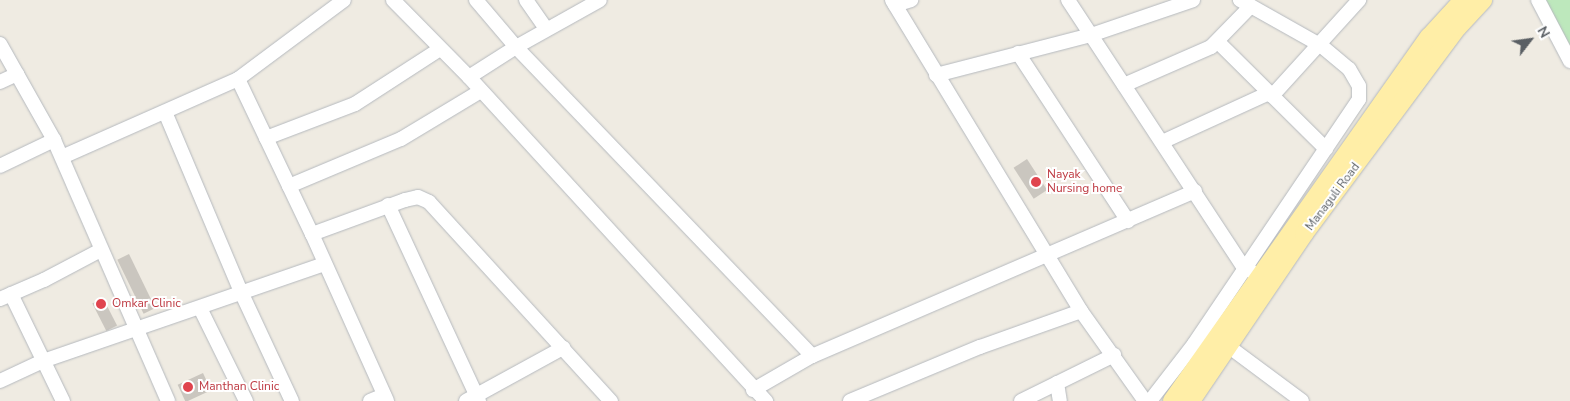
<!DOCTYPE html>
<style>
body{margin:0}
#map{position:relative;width:1570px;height:401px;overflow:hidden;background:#efebe2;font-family:"Nunito Sans",sans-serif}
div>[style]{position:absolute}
.green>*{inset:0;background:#bde8bc}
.building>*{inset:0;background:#cac6bf;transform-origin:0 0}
.roads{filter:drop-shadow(0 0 1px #b5b9be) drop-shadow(0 0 1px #b5b9be)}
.minor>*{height:14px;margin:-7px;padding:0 7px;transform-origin:7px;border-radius:7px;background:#fff}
.major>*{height:18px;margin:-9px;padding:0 9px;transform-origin:9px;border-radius:9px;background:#ffeea7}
.dots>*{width:14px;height:14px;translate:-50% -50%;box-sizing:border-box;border:2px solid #fff;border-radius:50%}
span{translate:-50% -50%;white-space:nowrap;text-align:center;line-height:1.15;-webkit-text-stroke:4px #fff;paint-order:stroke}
.health-label{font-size:12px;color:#be3a42}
.left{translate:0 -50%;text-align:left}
.street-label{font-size:12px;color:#5a5f64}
.north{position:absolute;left:1505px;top:15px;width:50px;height:50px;-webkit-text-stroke:4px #fff;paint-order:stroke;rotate:60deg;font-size:14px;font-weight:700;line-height:20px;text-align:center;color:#5a5f64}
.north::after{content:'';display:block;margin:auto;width:18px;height:22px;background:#5a5f64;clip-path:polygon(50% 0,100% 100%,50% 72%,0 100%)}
</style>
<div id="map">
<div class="green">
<div style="clip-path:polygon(1546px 0,1570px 0,1570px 46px)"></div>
</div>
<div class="building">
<div style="left:1027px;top:159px;width:37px;height:16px;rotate:57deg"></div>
<div style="left:129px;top:254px;width:60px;height:13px;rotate:64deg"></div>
<div style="left:103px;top:298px;width:31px;height:12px;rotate:63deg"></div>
<div style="left:203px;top:373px;width:19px;height:28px;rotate:65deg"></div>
</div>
<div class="roads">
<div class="minor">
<div style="left:393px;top:0;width:108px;rotate:45.4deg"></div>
<div style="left:469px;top:77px;width:440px;rotate:47.5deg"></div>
<div style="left:476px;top:0;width:62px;rotate:49.6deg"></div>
<div style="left:516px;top:47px;width:96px;rotate:-29.2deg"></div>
<div style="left:526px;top:0;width:35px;rotate:55deg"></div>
<div style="left:892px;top:0;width:364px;rotate:58.7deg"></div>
<div style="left:1081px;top:311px;width:110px;rotate:54.6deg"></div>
<div style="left:1068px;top:0;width:322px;rotate:56.7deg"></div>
<div style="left:1245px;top:269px;width:6px;rotate:18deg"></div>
<div style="left:1538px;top:0;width:69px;rotate:62.3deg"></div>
<div style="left:895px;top:5px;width:17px;rotate:-17deg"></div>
<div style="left:1218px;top:42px;width:152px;rotate:44.7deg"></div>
<div style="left:0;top:44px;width:110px;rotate:60.6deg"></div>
<div style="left:54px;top:140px;width:285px;rotate:66.4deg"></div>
<div style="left:1018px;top:53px;width:201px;rotate:56.8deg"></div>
<div style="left:936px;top:75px;width:160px;rotate:-14.5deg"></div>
<div style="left:1091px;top:35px;width:108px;rotate:-18.9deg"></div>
<div style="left:469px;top:77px;width:56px;rotate:-32.6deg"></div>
<div style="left:516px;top:47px;width:428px;rotate:46.2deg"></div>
<div style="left:238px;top:79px;width:172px;rotate:64.5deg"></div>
<div style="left:312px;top:234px;width:183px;rotate:65.8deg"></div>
<div style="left:0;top:82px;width:19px;rotate:-25deg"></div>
<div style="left:1124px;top:85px;width:95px;rotate:-23.6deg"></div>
<div style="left:1211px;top:47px;width:57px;rotate:-45.7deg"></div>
<div style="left:1272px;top:96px;width:130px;rotate:-47.8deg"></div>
<div style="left:165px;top:112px;width:198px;rotate:67.1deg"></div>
<div style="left:242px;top:294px;width:118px;rotate:65deg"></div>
<div style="left:266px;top:138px;width:95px;rotate:-20.9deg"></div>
<div style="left:355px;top:104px;width:101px;rotate:-32.9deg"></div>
<div style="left:1162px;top:142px;width:118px;rotate:-24.6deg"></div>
<div style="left:62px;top:157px;width:193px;rotate:-23.9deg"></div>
<div style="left:238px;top:79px;width:132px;rotate:-36.7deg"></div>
<div style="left:0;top:166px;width:60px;rotate:-25.7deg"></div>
<div style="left:289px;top:186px;width:121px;rotate:-22.8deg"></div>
<div style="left:401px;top:139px;width:93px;rotate:-31deg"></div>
<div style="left:388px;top:205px;width:216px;rotate:65.1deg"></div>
<div style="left:312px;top:234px;width:99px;rotate:-20.1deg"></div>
<div style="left:405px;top:200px;width:13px;rotate:-13deg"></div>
<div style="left:418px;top:197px;width:12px;rotate:24deg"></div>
<div style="left:429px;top:202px;width:270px;rotate:47.6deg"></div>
<div style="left:11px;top:294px;width:119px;rotate:64.1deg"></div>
<div style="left:0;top:299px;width:48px;rotate:-23.4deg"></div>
<div style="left:44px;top:280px;width:64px;rotate:-27.8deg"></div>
<div style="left:200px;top:308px;width:104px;rotate:63.7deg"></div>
<div style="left:1220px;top:340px;width:102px;rotate:36.6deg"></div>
<div style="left:0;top:381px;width:47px;rotate:-24.9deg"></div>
<div style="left:43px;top:361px;width:298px;rotate:-19deg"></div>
<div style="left:1057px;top:383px;width:18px;rotate:81deg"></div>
<div style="left:753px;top:390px;width:68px;rotate:-30deg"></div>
<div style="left:812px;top:356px;width:417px;rotate:-23.3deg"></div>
<div style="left:370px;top:401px;width:15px;rotate:-23deg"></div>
<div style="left:466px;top:401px;width:111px;rotate:-28.7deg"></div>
<div style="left:850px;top:401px;width:141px;rotate:-22.6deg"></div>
<div style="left:980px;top:347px;width:107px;rotate:-19.6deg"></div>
<div style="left:1021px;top:401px;width:104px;rotate:-26.3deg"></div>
<div style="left:1150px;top:401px;width:72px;rotate:-52.3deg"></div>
<div style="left:1194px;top:344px;width:295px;rotate:-56deg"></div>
<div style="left:1359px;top:99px;width:13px;rotate:-90deg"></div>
<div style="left:1359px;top:86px;width:20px;rotate:-120deg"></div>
<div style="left:1349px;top:69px;width:38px;rotate:-140deg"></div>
<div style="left:1320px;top:45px;width:92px;rotate:-150.6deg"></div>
</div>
<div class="major">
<div style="left:1172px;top:401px;width:446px;rotate:-54.8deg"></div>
<div style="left:1429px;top:37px;width:50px;rotate:-47.4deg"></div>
<div style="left:1191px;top:401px;width:202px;rotate:-55.9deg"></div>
<div style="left:1304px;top:234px;width:258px;rotate:-53.4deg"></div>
<div style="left:1458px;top:27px;width:37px;rotate:-47deg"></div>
</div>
</div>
<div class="dots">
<div style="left:1036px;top:182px;background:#e0444e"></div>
<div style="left:101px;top:304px;background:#e0444e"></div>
<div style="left:188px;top:387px;background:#e0444e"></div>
</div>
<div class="health-label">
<span class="left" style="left:1047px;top:182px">Nayak<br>Nursing home</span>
<span class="left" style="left:112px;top:304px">Omkar Clinic</span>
<span class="left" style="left:199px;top:387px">Manthan Clinic</span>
</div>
<div class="street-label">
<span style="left:1333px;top:197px;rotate:-53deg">Managuli Road</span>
</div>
<div class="north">N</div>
</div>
